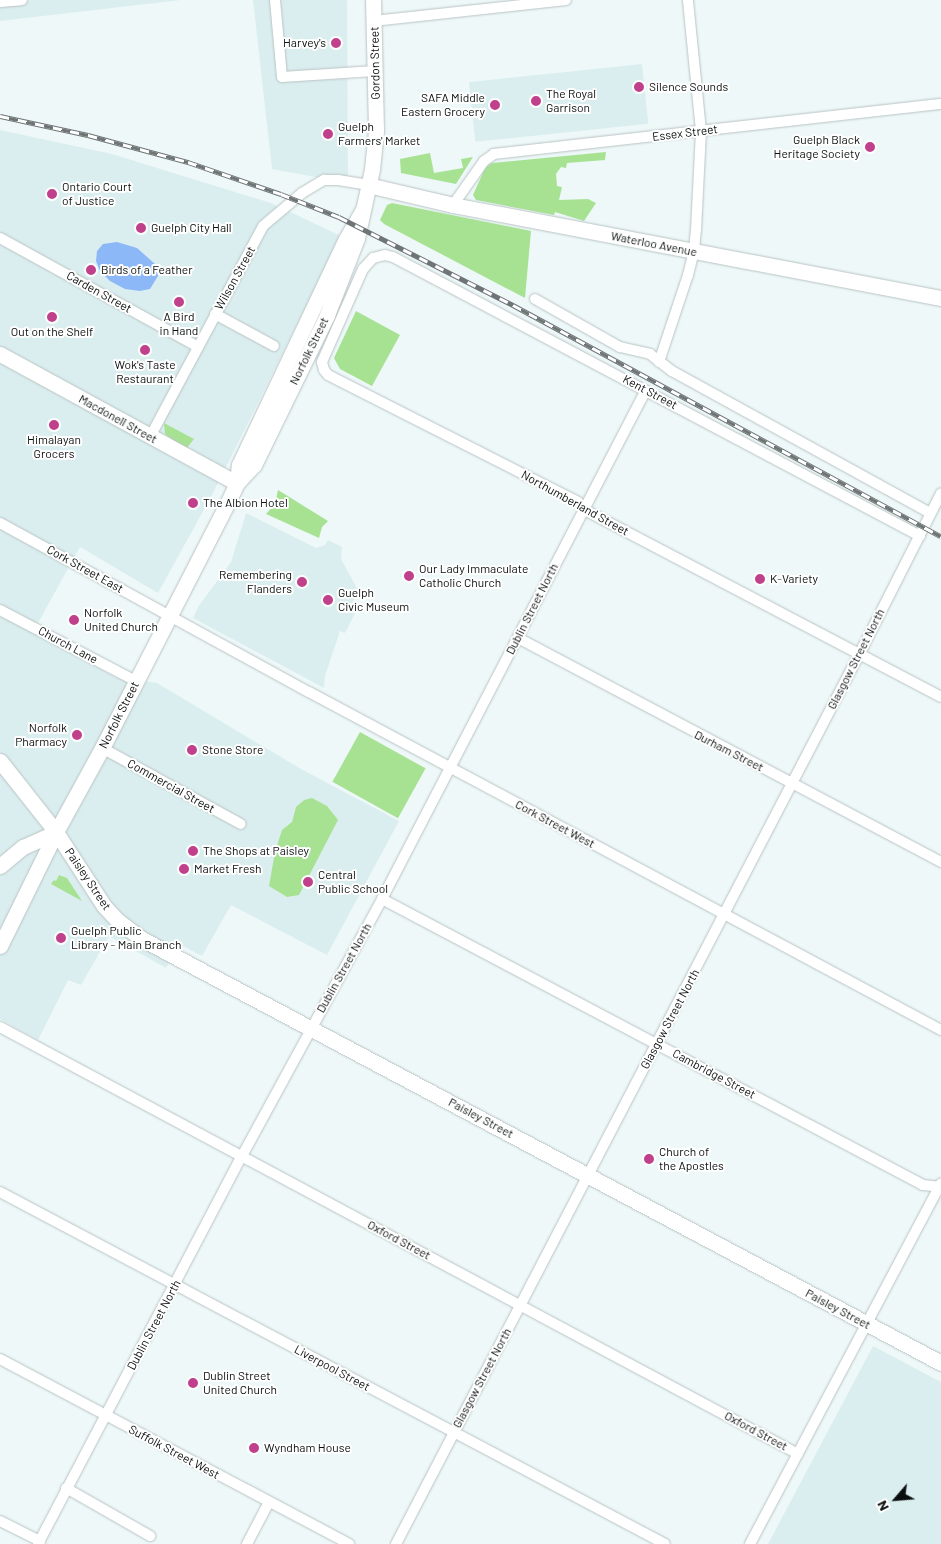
<!DOCTYPE html>
<style>
body{margin:0}
#map{position:relative;width:941px;height:1544px;overflow:hidden;background:#eef8f8;font-family:Barlow,sans-serif}
div>[style]{position:absolute}
.built>*{inset:0;background:#dbeeef;transform-origin:0 0}
.green>*{inset:0;background:#a7e293;transform-origin:0 0}
.water>*{inset:0;background:#8db8f8}
.roads{filter:drop-shadow(0 0 1px #b9c3c4) drop-shadow(0 0 1px #b9c3c4)}
.street>*{height:10px;margin:-5px;padding:0 5px;transform-origin:5px;border-radius:5px;background:#fff}
.secondary>*{height:15px;margin:-7.5px;padding:0 7.5px;transform-origin:7.5px;border-radius:7.5px;background:#fff}
.rail>*{height:5px;margin-top:-2.5px;transform-origin:0;background:repeating-linear-gradient(90deg,#fff 0 9px,#6f7575 0 18px);box-sizing:border-box;border-block:1px solid #6f7575}
.dots>*{width:14px;height:14px;translate:-50% -50%;box-sizing:border-box;border:2px solid #fff;border-radius:50%}
span{translate:-50% -50%;white-space:nowrap;text-align:center;line-height:1.15;-webkit-text-stroke:4px #fff;paint-order:stroke}
.poi-label{font-size:12px;color:#0c0f0f}
.right{translate:-100% -50%;text-align:right}
.left{translate:0 -50%;text-align:left}
.street-label{font-size:12px;color:#0c0f0f}
.north{position:absolute;left:871px;top:1474px;width:50px;height:50px;-webkit-text-stroke:4px #fff;paint-order:stroke;rotate:243deg;font-size:14px;font-weight:700;line-height:20px;text-align:center;color:#0c0f0f}
.north::after{content:'';display:block;margin:auto;width:18px;height:22px;background:#0c0f0f;clip-path:polygon(50% 0,100% 100%,50% 72%,0 100%)}
</style>
<div id="map">
<div class="built">
<div style="clip-path:polygon(0 0,181px 0,0 21px)"></div>
<div style="clip-path:polygon(253px 0,347px 0,348px 183px,272px 169px)"></div>
<div style="left:642px;top:64px;width:60px;height:174px;rotate:84deg"></div>
<div style="clip-path:polygon(0 130px,112px 154px,271px 203px,341px 236px,212px 495px,158px 593px,80px 547px,33px 632px,115px 677px,157px 683px,301px 769px,399px 821px,327px 955px,231px 905px,202px 956px,181px 945px,166px 968px,109px 936px,81px 985px,68px 980px,38px 1040px,0 1019px)"></div>
<div style="clip-path:polygon(246px 513px,316px 548px,325px 545px,328px 540px,342px 547px,341px 559px,359px 592px,351px 605px,357px 609px,345px 633px,340px 631px,325px 676px,324px 688px,193px 618px,198px 607px,231px 562px)"></div>
<div style="clip-path:polygon(873px 1346px,941px 1382px,941px 1544px,768px 1544px)"></div>
</div>
<div class="green">
<div style="clip-path:polygon(606px 152px,605px 160px,567px 163px,566px 168px,561px 167px,556px 174px,557px 186px,562px 187px,559px 200px,588px 199px,596px 203px,584px 221px,555px 212px,554px 215px,476px 200px,473px 195px,485px 168px,492px 163px)"></div>
<div style="clip-path:polygon(430px 153px,434px 173px,463px 168px,461px 159px,473px 157px,456px 184px,401px 173px,400px 159px)"></div>
<div style="clip-path:polygon(392px 203px,531px 231px,525px 298px,384px 224px,380px 220px,387px 205px)"></div>
<div style="clip-path:polygon(356px 311px,400px 335px,372px 386px,340px 369px,334px 358px)"></div>
<div style="clip-path:polygon(164px 423px,194px 439px,186px 449px,165px 434px)"></div>
<div style="clip-path:polygon(278px 490px,328px 521px,322px 527px,319px 538px,266px 514px,275px 504px)"></div>
<div style="left:360px;top:732px;width:75px;height:57px;rotate:29deg"></div>
<div style="clip-path:polygon(312px 798px,327px 806px,338px 820px,299px 895px,287px 897px,269px 886px,275px 852px,282px 830px,292px 822px,296px 807px,304px 800px)"></div>
<div style="clip-path:polygon(59px 875px,67px 878px,82px 901px,51px 884px,54px 880px,56px 881px)"></div>
</div>
<div class="water">
<div style="clip-path:polygon(117px 242px,137px 248px,155px 264px,158px 276px,150px 289px,140px 291px,125px 289px,110px 281px,100px 271px,96px 261px,97px 251px,103px 244px)"></div>
</div>
<div class="roads">
<div class="street">
<div style="left:275px;top:0;width:77px;rotate:84.8deg"></div>
<div style="left:282px;top:77px;width:93px;rotate:-3.7deg"></div>
<div style="left:0;top:2px;width:22px;rotate:-5deg"></div>
<div style="left:374px;top:21px;width:193px;rotate:-6.2deg"></div>
<div style="left:453px;top:205px;width:54px;rotate:-54.8deg"></div>
<div style="left:484px;top:161px;width:12px;rotate:-35deg"></div>
<div style="left:494px;top:154px;width:450px;rotate:-6.4deg"></div>
<div style="left:0;top:238px;width:226px;rotate:28.8deg"></div>
<div style="left:535px;top:299px;width:98px;rotate:29.5deg"></div>
<div style="left:620px;top:347px;width:31px;rotate:13deg"></div>
<div style="left:650px;top:354px;width:28px;rotate:38deg"></div>
<div style="left:672px;top:371px;width:294px;rotate:28.8deg"></div>
<div style="left:215px;top:314px;width:67px;rotate:28.5deg"></div>
<div style="left:659px;top:362px;width:92px;rotate:-71.6deg"></div>
<div style="left:688px;top:275px;width:25px;rotate:-76deg"></div>
<div style="left:694px;top:251px;width:21px;rotate:-85deg"></div>
<div style="left:696px;top:230px;width:99px;rotate:-87.1deg"></div>
<div style="left:701px;top:131px;width:132px;rotate:-95.7deg"></div>
<div style="left:150px;top:437px;width:239px;rotate:-61.8deg"></div>
<div style="left:263px;top:226px;width:51px;rotate:-40.2deg"></div>
<div style="left:302px;top:193px;width:26px;rotate:-31deg"></div>
<div style="left:324px;top:180px;width:14px"></div>
<div style="left:338px;top:180px;width:30px;rotate:9deg"></div>
<div style="left:0;top:523px;width:352px;rotate:28.7deg"></div>
<div style="left:309px;top:692px;width:717px;rotate:28.14deg"></div>
<div style="left:920px;top:536px;width:596px;rotate:-152.1deg"></div>
<div style="left:393px;top:257px;width:8px;rotate:-166deg"></div>
<div style="left:385px;top:255px;width:12px;rotate:166deg"></div>
<div style="left:373px;top:258px;width:15px;rotate:132deg"></div>
<div style="left:363px;top:269px;width:102px;rotate:113.8deg"></div>
<div style="left:322px;top:362px;width:8px;rotate:76deg"></div>
<div style="left:324px;top:370px;width:6px;rotate:51deg"></div>
<div style="left:328px;top:375px;width:280px;rotate:26.9deg"></div>
<div style="left:578px;top:502px;width:9px;rotate:54deg"></div>
<div style="left:583px;top:509px;width:404px;rotate:27.7deg"></div>
<div style="left:0;top:610px;width:153px;rotate:27.6deg"></div>
<div style="left:518px;top:638px;width:479px;rotate:27.9deg"></div>
<div style="left:102px;top:748px;width:158px;rotate:28.7deg"></div>
<div style="left:382px;top:899px;width:612px;rotate:27.86deg"></div>
<div style="left:923px;top:1185px;width:18px;rotate:6deg"></div>
<div style="left:0;top:1027px;width:905px;rotate:28.15deg"></div>
<div style="left:0;top:1192px;width:752px;rotate:27.89deg"></div>
<div style="left:0;top:1359px;width:395px;rotate:27.9deg"></div>
<div style="left:66px;top:1488px;width:97px;rotate:29.7deg"></div>
<div style="left:0;top:1521px;width:45px;rotate:26.6deg"></div>
<div style="left:38px;top:1544px;width:438px;rotate:-62.3deg"></div>
<div style="left:242px;top:1156px;width:293px;rotate:-61.4deg"></div>
<div style="left:382px;top:899px;width:573px;rotate:-62.59deg"></div>
<div style="left:247px;top:1544px;width:47px;rotate:-62.4deg"></div>
<div style="left:396px;top:1544px;width:1014px;rotate:-62.5deg"></div>
<div style="left:864px;top:645px;width:170px;rotate:-63.1deg"></div>
<div style="left:750px;top:1544px;width:408px;rotate:-62.1deg"></div>
</div>
<div class="secondary">
<div style="left:368px;top:185px;width:87px;rotate:13.2deg"></div>
<div style="left:453px;top:205px;width:497px;rotate:10.8deg"></div>
<div style="left:0;top:354px;width:270px;rotate:28.6deg"></div>
<div style="left:237px;top:483px;width:25px;rotate:-47deg"></div>
<div style="left:254px;top:465px;width:167px;rotate:-64deg"></div>
<div style="left:327px;top:315px;width:83px;rotate:-68.7deg"></div>
<div style="left:357px;top:238px;width:71px;rotate:-77.7deg"></div>
<div style="left:372px;top:169px;width:39px;rotate:-84deg"></div>
<div style="left:376px;top:130px;width:130px;rotate:-91.3deg"></div>
<div style="left:0;top:761px;width:90px;rotate:51.7deg"></div>
<div style="left:56px;top:832px;width:88px;rotate:57deg"></div>
<div style="left:104px;top:906px;width:21px;rotate:47deg"></div>
<div style="left:118px;top:921px;width:30px;rotate:37deg"></div>
<div style="left:142px;top:939px;width:905px;rotate:27.95deg"></div>
<div style="left:0;top:866px;width:30px;rotate:-40deg"></div>
<div style="left:23px;top:847px;width:36px;rotate:-24deg"></div>
<div style="left:0;top:946px;width:127px;rotate:-63.8deg"></div>
<div style="left:56px;top:832px;width:96px;rotate:-61.3deg"></div>
<div style="left:102px;top:748px;width:276px;rotate:-62.9deg"></div>
<div style="left:228px;top:502px;width:21px;rotate:-65deg"></div>
<div style="left:237px;top:483px;width:18px;rotate:-84deg"></div>
<div style="left:239px;top:465px;width:250px;rotate:-64.7deg"></div>
<div style="left:346px;top:239px;width:34px;rotate:-60deg"></div>
</div>
</div>
<div class="rail">
<div style="left:0;top:116px;width:90px;rotate:12.2deg"></div>
<div style="left:88px;top:135px;width:104px;rotate:15.1deg"></div>
<div style="left:188px;top:162px;width:98px;rotate:19deg"></div>
<div style="left:281px;top:194px;width:62px;rotate:21.6deg"></div>
<div style="left:339px;top:217px;width:195px;rotate:26.8deg"></div>
<div style="left:513px;top:305px;width:486px;rotate:28.4deg"></div>
</div>
<div class="dots">
<div style="left:336px;top:43px;background:#c0408b"></div>
<div style="left:639px;top:87px;background:#c0408b"></div>
<div style="left:536px;top:101px;background:#c0408b"></div>
<div style="left:495px;top:105px;background:#c0408b"></div>
<div style="left:328px;top:134px;background:#c0408b"></div>
<div style="left:870px;top:147px;background:#c0408b"></div>
<div style="left:52px;top:194px;background:#c0408b"></div>
<div style="left:141px;top:228px;background:#c0408b"></div>
<div style="left:91px;top:270px;background:#c0408b"></div>
<div style="left:179px;top:302px;background:#c0408b"></div>
<div style="left:52px;top:317px;background:#c0408b"></div>
<div style="left:145px;top:350px;background:#c0408b"></div>
<div style="left:54px;top:425px;background:#c0408b"></div>
<div style="left:193px;top:503px;background:#c0408b"></div>
<div style="left:409px;top:576px;background:#c0408b"></div>
<div style="left:760px;top:579px;background:#c0408b"></div>
<div style="left:302px;top:582px;background:#c0408b"></div>
<div style="left:328px;top:600px;background:#c0408b"></div>
<div style="left:74px;top:620px;background:#c0408b"></div>
<div style="left:77px;top:735px;background:#c0408b"></div>
<div style="left:192px;top:750px;background:#c0408b"></div>
<div style="left:193px;top:851px;background:#c0408b"></div>
<div style="left:184px;top:869px;background:#c0408b"></div>
<div style="left:308px;top:882px;background:#c0408b"></div>
<div style="left:61px;top:938px;background:#c0408b"></div>
<div style="left:649px;top:1159px;background:#c0408b"></div>
<div style="left:193px;top:1383px;background:#c0408b"></div>
<div style="left:254px;top:1448px;background:#c0408b"></div>
</div>
<div class="poi-label">
<span class="right" style="left:326px;top:43px">Harvey's</span>
<span class="left" style="left:649px;top:87px">Silence Sounds</span>
<span class="left" style="left:546px;top:101px">The Royal<br>Garrison</span>
<span class="right" style="left:485px;top:105px">SAFA Middle<br>Eastern Grocery</span>
<span class="left" style="left:338px;top:134px">Guelph<br>Farmers' Market</span>
<span class="right" style="left:860px;top:147px">Guelph Black<br>Heritage Society</span>
<span class="left" style="left:62px;top:194px">Ontario Court<br>of Justice</span>
<span class="left" style="left:151px;top:228px">Guelph City Hall</span>
<span class="left" style="left:101px;top:270px">Birds of a Feather</span>
<span style="left:179px;top:324px">A Bird<br>in Hand</span>
<span style="left:52px;top:332px">Out on the Shelf</span>
<span style="left:145px;top:372px">Wok's Taste<br>Restaurant</span>
<span style="left:54px;top:447px">Himalayan<br>Grocers</span>
<span class="left" style="left:203px;top:503px">The Albion Hotel</span>
<span class="left" style="left:419px;top:576px">Our Lady Immaculate<br>Catholic Church</span>
<span class="right" style="left:292px;top:582px">Remembering<br>Flanders</span>
<span class="left" style="left:770px;top:579px">K-Variety</span>
<span class="left" style="left:338px;top:600px">Guelph<br>Civic Museum</span>
<span class="left" style="left:84px;top:620px">Norfolk<br>United Church</span>
<span class="right" style="left:67px;top:735px">Norfolk<br>Pharmacy</span>
<span class="left" style="left:202px;top:750px">Stone Store</span>
<span class="left" style="left:203px;top:851px">The Shops at Paisley</span>
<span class="left" style="left:194px;top:869px">Market Fresh</span>
<span class="left" style="left:318px;top:882px">Central<br>Public School</span>
<span class="left" style="left:71px;top:938px">Guelph Public<br>Library - Main Branch</span>
<span class="left" style="left:659px;top:1159px">Church of<br>the Apostles</span>
<span class="left" style="left:203px;top:1383px">Dublin Street<br>United Church</span>
<span class="left" style="left:264px;top:1448px">Wyndham House</span>
</div>
<div class="street-label">
<span style="left:375px;top:63px;rotate:-91deg">Gordon Street</span>
<span style="left:685px;top:133px;rotate:-7deg">Essex Street</span>
<span style="left:654px;top:244px;rotate:11deg">Waterloo Avenue</span>
<span style="left:235px;top:278px;rotate:-61deg">Wilson Street</span>
<span style="left:99px;top:292px;rotate:29deg">Carden Street</span>
<span style="left:309px;top:351px;rotate:-64deg">Norfolk Street</span>
<span style="left:650px;top:392px;rotate:28deg">Kent Street</span>
<span style="left:118px;top:419px;rotate:29deg">Macdonell Street</span>
<span style="left:575px;top:503px;rotate:29deg">Northumberland Street</span>
<span style="left:85px;top:569px;rotate:29deg">Cork Street East</span>
<span style="left:532px;top:609px;rotate:-63deg">Dublin Street North</span>
<span style="left:68px;top:645px;rotate:28deg">Church Lane</span>
<span style="left:856px;top:659px;rotate:-63deg">Glasgow Street North</span>
<span style="left:119px;top:715px;rotate:-63deg">Norfolk Street</span>
<span style="left:729px;top:751px;rotate:27deg">Durham Street</span>
<span style="left:171px;top:786px;rotate:29deg">Commercial Street</span>
<span style="left:555px;top:824px;rotate:28deg">Cork Street West</span>
<span style="left:88px;top:879px;rotate:56deg">Paisley Street</span>
<span style="left:344px;top:968px;rotate:-61deg">Dublin Street North</span>
<span style="left:670px;top:1019px;rotate:-62deg">Glasgow Street North</span>
<span style="left:714px;top:1074px;rotate:28deg">Cambridge Street</span>
<span style="left:481px;top:1118px;rotate:28deg">Paisley Street</span>
<span style="left:399px;top:1240px;rotate:28deg">Oxford Street</span>
<span style="left:838px;top:1309px;rotate:28deg">Paisley Street</span>
<span style="left:154px;top:1325px;rotate:-62deg">Dublin Street North</span>
<span style="left:332px;top:1368px;rotate:28deg">Liverpool Street</span>
<span style="left:482px;top:1378px;rotate:-62deg">Glasgow Street North</span>
<span style="left:756px;top:1431px;rotate:28deg">Oxford Street</span>
<span style="left:174px;top:1452px;rotate:28deg">Suffolk Street West</span>
</div>
<div class="north">N</div>
</div>
